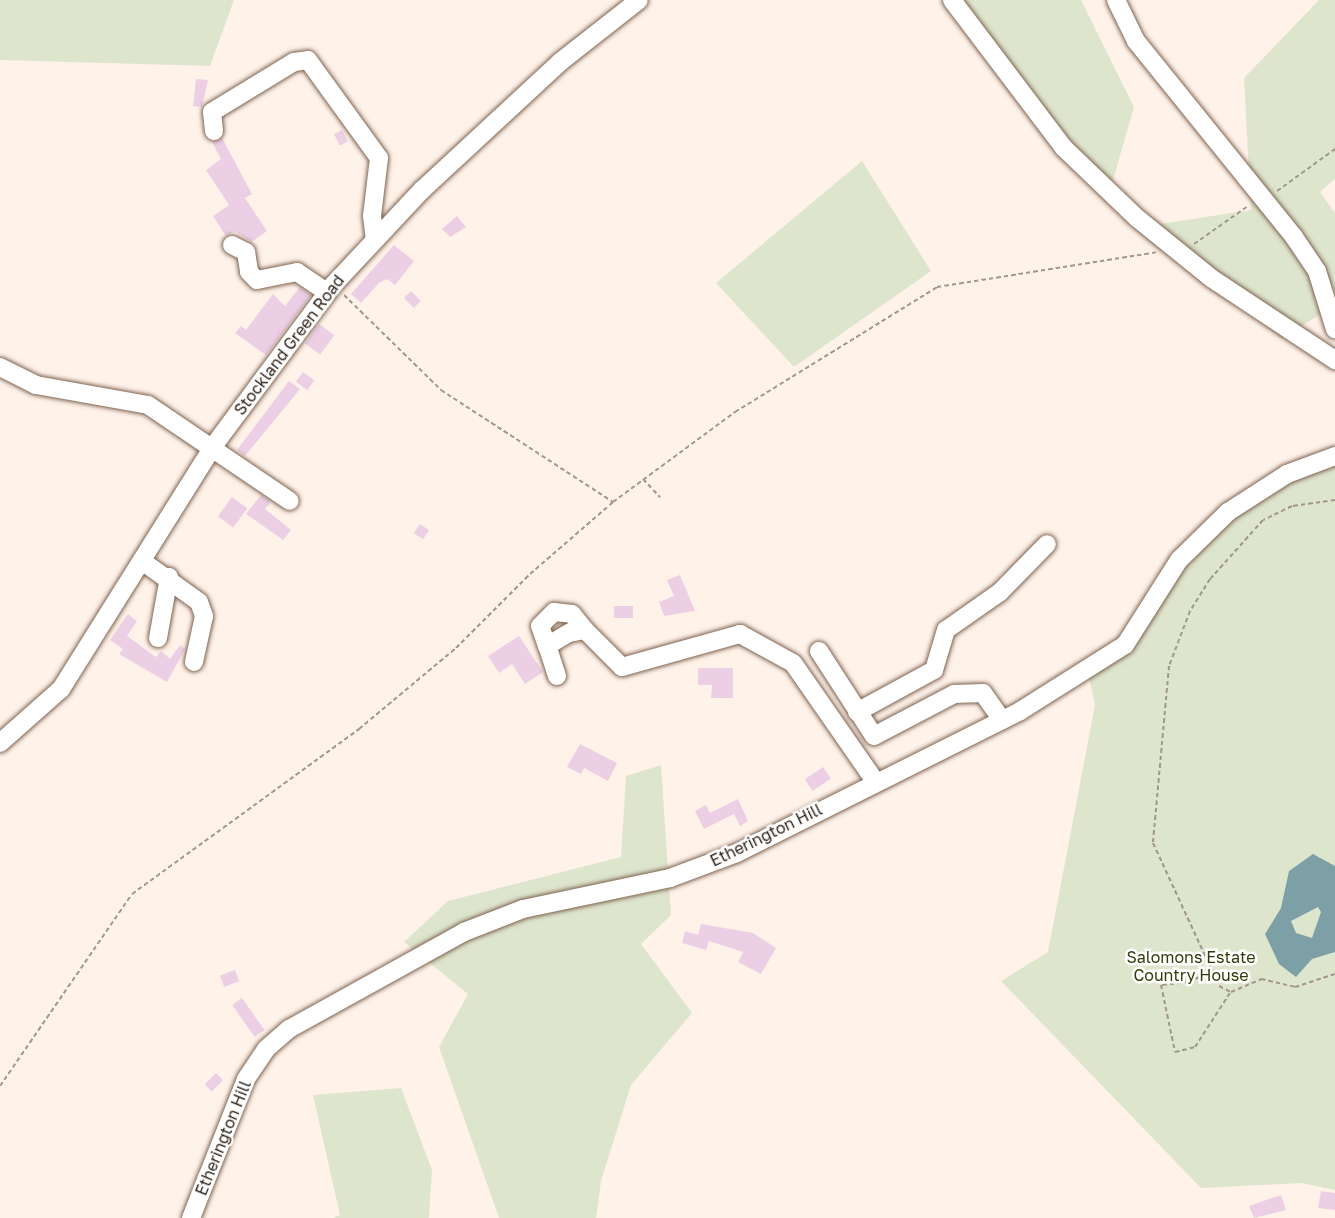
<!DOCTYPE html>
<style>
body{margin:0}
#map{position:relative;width:1335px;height:1218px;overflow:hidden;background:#fff2e9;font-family:"Golos Text",sans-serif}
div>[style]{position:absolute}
.green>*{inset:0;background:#dee5cd}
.water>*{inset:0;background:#7da0a7}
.building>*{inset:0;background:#eccee5;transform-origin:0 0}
.path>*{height:2px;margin-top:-1px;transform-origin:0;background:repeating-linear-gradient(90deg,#a1958d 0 4.5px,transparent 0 7.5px)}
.roads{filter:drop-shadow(0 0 2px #7e6350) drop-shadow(0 0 2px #7e6350)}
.minor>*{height:18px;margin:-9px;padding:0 9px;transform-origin:9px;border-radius:9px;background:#fff}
span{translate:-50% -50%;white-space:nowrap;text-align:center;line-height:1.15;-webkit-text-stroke:5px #fff;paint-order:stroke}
.street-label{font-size:16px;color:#2a1f17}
.park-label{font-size:16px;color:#323b0a}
</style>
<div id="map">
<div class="green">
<div style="clip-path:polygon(0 0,234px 0,210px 66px,0 60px)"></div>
<div style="clip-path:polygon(963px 0,1081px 0,1134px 107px,1111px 187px,1008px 78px)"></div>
<div style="clip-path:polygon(1319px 0,1335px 0,1335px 179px,1320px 192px,1335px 213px,1335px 305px,1281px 339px,1147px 226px,1251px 210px,1244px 78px)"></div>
<div style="clip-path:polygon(862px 161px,931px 271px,794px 367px,716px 283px)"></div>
<div style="clip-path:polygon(1335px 465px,1335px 1190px,1302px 1183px,1201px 1188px,1001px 981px,1048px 952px,1095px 705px,1089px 677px,1221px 526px,1292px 479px)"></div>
<div style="clip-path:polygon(661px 765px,671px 915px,641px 944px,692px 1013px,631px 1085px,601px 1181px,596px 1218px,499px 1218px,439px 1047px,468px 994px,404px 942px,448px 901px,621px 857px,626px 776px)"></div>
<div style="clip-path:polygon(401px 1088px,432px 1170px,429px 1218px,333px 1218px,340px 1215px,313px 1095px)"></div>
</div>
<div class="water">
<div style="clip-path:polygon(evenodd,1313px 854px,1335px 866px,1335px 952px,1312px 959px,1296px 977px,1279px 964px,1265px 934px,1281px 908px,1289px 871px,1313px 854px,1318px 907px,1321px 912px,1312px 938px,1296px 933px,1291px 921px,1318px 907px)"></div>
</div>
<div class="building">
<div style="clip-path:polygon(196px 79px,208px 80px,202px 107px,193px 106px)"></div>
<div style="left:342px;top:130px;width:13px;height:9px;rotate:63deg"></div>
<div style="clip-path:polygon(222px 138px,252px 194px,245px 198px,267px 231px,251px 242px,235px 231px,226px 236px,213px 216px,229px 205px,206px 170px,221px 159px,212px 142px)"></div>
<div style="clip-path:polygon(457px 216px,466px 227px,450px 237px,442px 229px)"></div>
<div style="clip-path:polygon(394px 245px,414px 261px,395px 285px,387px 279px,379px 283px,361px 303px,351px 294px)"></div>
<div style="clip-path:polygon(300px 287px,311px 295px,266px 355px,235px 333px,241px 326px,246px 330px,273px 294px,285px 306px)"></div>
<div style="left:411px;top:291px;width:14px;height:10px;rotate:45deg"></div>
<div style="left:319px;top:324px;width:19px;height:24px;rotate:36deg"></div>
<div style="left:303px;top:372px;width:14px;height:12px;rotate:36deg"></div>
<div style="clip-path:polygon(289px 381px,300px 389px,245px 456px,237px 450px)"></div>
<div style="clip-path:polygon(261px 495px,271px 502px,265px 509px,291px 530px,283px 540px,246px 514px)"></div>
<div style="left:232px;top:497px;width:19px;height:24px;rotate:36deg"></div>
<div style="left:420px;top:524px;width:11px;height:11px;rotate:34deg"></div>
<div style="clip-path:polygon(680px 575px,695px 611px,664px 616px,659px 602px,674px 596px,667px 580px)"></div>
<div style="left:614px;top:606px;width:19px;height:12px"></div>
<div style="clip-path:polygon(128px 614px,137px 621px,127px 636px,156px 657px,161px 651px,170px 659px,180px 645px,185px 649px,167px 682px,119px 654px,123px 649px,110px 640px)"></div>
<div style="clip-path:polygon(519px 636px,543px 672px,525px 684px,512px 664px,499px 673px,488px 656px)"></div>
<div style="clip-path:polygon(698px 668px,733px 668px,733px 698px,711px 698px,712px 685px,698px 685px)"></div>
<div style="clip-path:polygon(580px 744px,617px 763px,608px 781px,584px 768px,581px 774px,567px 767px)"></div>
<div style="left:823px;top:767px;width:14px;height:22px;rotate:56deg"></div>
<div style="clip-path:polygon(738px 799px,748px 821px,740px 826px,734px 814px,704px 829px,695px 811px,706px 805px,710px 813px)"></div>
<div style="clip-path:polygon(701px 924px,753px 933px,776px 948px,761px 974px,738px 962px,743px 952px,709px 941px,706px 950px,682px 943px,685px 931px,698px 935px)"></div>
<div style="left:235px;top:970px;width:12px;height:16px;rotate:70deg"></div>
<div style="left:242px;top:998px;width:39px;height:12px;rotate:55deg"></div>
<div style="left:216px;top:1073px;width:10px;height:16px;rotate:45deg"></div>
<div style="clip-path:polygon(1321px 1191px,1335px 1193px,1335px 1210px,1318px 1208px)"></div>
<div style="clip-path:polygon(1281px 1195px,1286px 1210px,1254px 1218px,1249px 1206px)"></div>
</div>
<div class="path">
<div style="left:1277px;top:191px;width:72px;rotate:-35.9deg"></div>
<div style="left:1194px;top:244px;width:66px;rotate:-35.1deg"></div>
<div style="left:344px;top:295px;width:136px;rotate:44.4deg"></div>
<div style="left:441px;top:390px;width:205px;rotate:33.1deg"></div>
<div style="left:643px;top:479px;width:25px;rotate:47deg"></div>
<div style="left:1335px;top:500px;width:43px;rotate:172.1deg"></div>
<div style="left:1292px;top:506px;width:32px;rotate:154deg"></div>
<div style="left:1263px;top:520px;width:79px;rotate:131.9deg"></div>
<div style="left:1210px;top:579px;width:38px;rotate:122deg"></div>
<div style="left:1190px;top:611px;width:59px;rotate:110.9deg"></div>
<div style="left:1169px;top:666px;width:178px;rotate:95.2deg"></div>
<div style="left:1153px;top:843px;width:157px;rotate:65.2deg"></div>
<div style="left:1219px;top:986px;width:13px;rotate:27deg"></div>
<div style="left:1231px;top:992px;width:33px;rotate:-23deg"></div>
<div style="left:1261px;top:979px;width:35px;rotate:13deg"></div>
<div style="left:1295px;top:987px;width:42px;rotate:-18deg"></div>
<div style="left:1213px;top:970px;width:27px;rotate:153deg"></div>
<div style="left:1189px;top:982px;width:28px;rotate:174deg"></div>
<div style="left:1161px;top:985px;width:68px;rotate:78.2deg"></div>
<div style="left:1175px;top:1052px;width:21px;rotate:-14deg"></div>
<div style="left:1195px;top:1047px;width:64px;rotate:-57.1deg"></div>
<div style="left:0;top:1086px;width:233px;rotate:-55.5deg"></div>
<div style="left:132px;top:894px;width:281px;rotate:-36deg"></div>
<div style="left:359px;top:729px;width:126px;rotate:-39.9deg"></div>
<div style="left:456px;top:648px;width:105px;rotate:-45deg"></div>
<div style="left:530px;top:574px;width:110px;rotate:-40.9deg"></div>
<div style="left:613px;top:502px;width:152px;rotate:-36.4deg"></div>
<div style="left:735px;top:412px;width:238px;rotate:-31.7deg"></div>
<div style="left:937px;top:287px;width:223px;rotate:-9deg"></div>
</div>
<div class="roads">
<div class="minor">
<div style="left:952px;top:0;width:186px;rotate:52.9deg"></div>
<div style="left:1064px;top:148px;width:101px;rotate:43.8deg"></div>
<div style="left:1137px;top:218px;width:95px;rotate:39deg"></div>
<div style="left:1211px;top:278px;width:149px;rotate:33.5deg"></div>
<div style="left:1116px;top:0;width:46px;rotate:64deg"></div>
<div style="left:1136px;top:41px;width:252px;rotate:51.1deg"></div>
<div style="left:1294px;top:237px;width:41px;rotate:55.9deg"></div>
<div style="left:1317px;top:271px;width:61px;rotate:72.8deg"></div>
<div style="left:214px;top:131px;width:19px;rotate:-96deg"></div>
<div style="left:212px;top:112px;width:96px;rotate:-31.4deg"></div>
<div style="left:294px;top:62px;width:14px;rotate:-8deg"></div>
<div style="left:308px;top:60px;width:121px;rotate:54.1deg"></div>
<div style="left:379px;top:158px;width:58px;rotate:96.9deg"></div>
<div style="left:372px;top:216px;width:23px;rotate:83deg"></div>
<div style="left:232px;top:245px;width:16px;rotate:27deg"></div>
<div style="left:246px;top:252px;width:20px;rotate:81deg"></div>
<div style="left:249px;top:272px;width:11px;rotate:45deg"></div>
<div style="left:257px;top:280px;width:41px;rotate:-11.3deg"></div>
<div style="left:297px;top:272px;width:36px;rotate:34deg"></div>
<div style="left:0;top:367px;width:40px;rotate:26.6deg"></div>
<div style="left:36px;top:385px;width:114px;rotate:10.1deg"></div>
<div style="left:148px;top:405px;width:171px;rotate:34.1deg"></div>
<div style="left:142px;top:561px;width:70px;rotate:35.7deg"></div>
<div style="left:199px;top:602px;width:15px;rotate:70deg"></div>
<div style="left:204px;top:616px;width:47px;rotate:102.3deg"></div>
<div style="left:158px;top:638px;width:62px;rotate:-79.8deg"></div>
<div style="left:547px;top:646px;width:21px;rotate:-109deg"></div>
<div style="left:540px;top:626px;width:20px;rotate:-45deg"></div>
<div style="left:554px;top:612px;width:18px;rotate:6deg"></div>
<div style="left:572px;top:614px;width:21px;rotate:51deg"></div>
<div style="left:819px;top:651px;width:101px;rotate:57.1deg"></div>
<div style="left:874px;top:736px;width:90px;rotate:-27.7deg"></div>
<div style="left:954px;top:694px;width:29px;rotate:-2deg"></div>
<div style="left:983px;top:693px;width:33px;rotate:55deg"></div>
<div style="left:557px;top:676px;width:32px;rotate:-108deg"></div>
<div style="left:547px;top:646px;width:26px;rotate:-31deg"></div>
<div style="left:569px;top:633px;width:16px;rotate:-11deg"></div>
<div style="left:585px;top:630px;width:52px;rotate:45deg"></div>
<div style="left:622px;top:667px;width:123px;rotate:-15.6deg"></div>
<div style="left:740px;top:634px;width:60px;rotate:28.7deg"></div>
<div style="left:793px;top:663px;width:144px;rotate:55.2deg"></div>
<div style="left:857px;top:712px;width:88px;rotate:-28.6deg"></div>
<div style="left:934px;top:670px;width:42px;rotate:-73.3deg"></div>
<div style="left:946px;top:630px;width:66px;rotate:-35.1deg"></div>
<div style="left:1000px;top:592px;width:67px;rotate:-45.6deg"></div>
<div style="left:0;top:743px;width:81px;rotate:-41.5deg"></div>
<div style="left:61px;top:689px;width:284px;rotate:-57.9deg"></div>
<div style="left:212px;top:448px;width:203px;rotate:-53.4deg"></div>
<div style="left:333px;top:285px;width:130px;rotate:-46.9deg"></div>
<div style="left:422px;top:190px;width:188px;rotate:-42.8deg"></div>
<div style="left:560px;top:62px;width:100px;rotate:-38.1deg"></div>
<div style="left:191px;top:1218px;width:149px;rotate:-68.4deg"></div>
<div style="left:246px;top:1079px;width:36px;rotate:-56deg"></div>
<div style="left:266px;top:1049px;width:30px;rotate:-41deg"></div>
<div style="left:289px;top:1029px;width:200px;rotate:-29deg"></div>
<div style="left:464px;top:932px;width:63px;rotate:-21.3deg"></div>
<div style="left:523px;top:909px;width:150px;rotate:-11.9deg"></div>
<div style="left:670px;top:878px;width:72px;rotate:-20.5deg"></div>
<div style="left:737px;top:853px;width:317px;rotate:-26.6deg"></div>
<div style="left:1020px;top:711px;width:124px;rotate:-32.2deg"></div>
<div style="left:1125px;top:645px;width:101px;rotate:-57.6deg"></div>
<div style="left:1179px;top:560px;width:69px;rotate:-44.4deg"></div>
<div style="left:1228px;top:512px;width:70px;rotate:-32.8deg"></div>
<div style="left:1287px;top:474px;width:51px;rotate:-20.6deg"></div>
</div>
</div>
<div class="street-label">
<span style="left:289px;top:345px;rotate:-53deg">Stockland Green Road</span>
<span style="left:766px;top:835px;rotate:-26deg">Etherington Hill</span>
<span style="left:223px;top:1138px;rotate:-68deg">Etherington Hill</span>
</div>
<div class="park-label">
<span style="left:1191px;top:966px">Salomons Estate<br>Country House</span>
</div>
</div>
